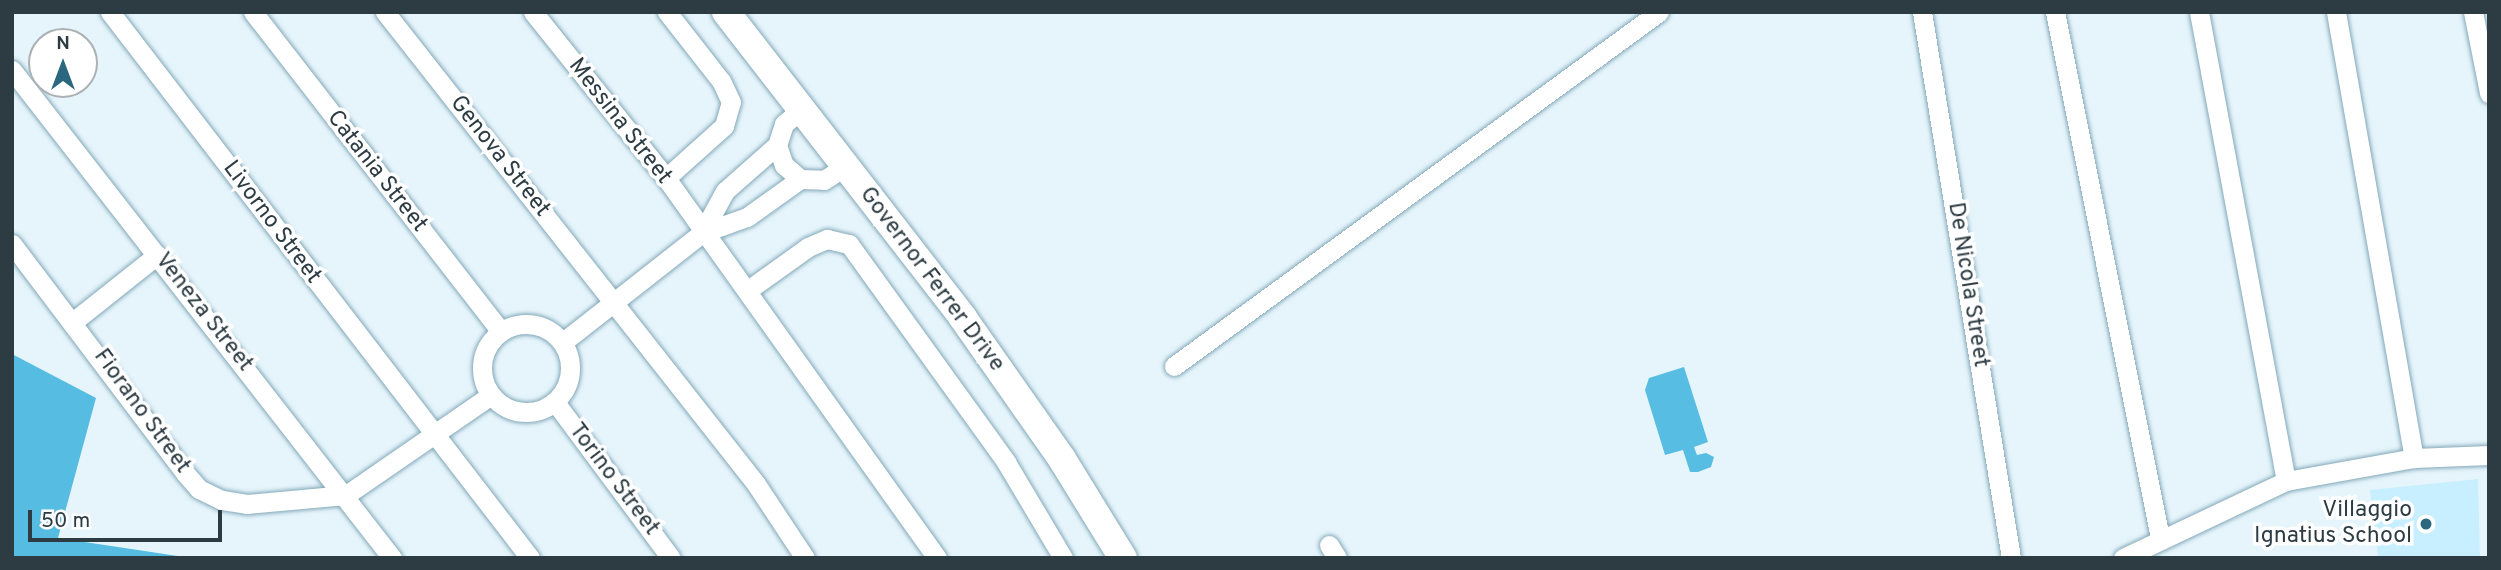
<!DOCTYPE html>
<style>
body{margin:0}
#map{position:relative;width:2501px;height:570px;overflow:hidden;background:#e6f5fc;font-family:Overpass,sans-serif}
div>[style]{position:absolute}
.built>*{inset:0;background:#c8efff}
.forest>*{inset:0;background:#56bce1}
.water>*{inset:0;background:#57bde2}
.roads{filter:drop-shadow(0 0 2px #83a8b8) drop-shadow(0 0 2px #83a8b8)}
.street>*{height:19px;margin:-9.5px;padding:0 9.5px;transform-origin:9.5px;border-radius:9.5px;background:#fff}
.street>.ring{margin:-9.5px;padding:0;box-sizing:content-box;background:none;border:19px solid #fff;border-radius:50%}
.secondary>*{height:28px;margin:-14px;padding:0 14px;transform-origin:14px;border-radius:14px;background:#fff}
.dots>*{width:19px;height:19px;translate:-50% -50%;box-sizing:border-box;border:4px solid #fff;border-radius:50%}
span{translate:-50% -50%;white-space:nowrap;text-align:center;line-height:1.15;-webkit-text-stroke:7px #fff;paint-order:stroke}
.street-label{font-size:23px;color:#2d3c43}
.poi-label{font-size:23px;color:#2d3c43}
.right{translate:-100% -50%;text-align:right}
.frame{position:absolute;inset:0;border:14px solid #2d3c43;pointer-events:none}
.north{position:absolute;left:28px;top:28px;width:70px;height:70px;box-sizing:border-box;background:#fff;border:2px solid #abb1b4;border-radius:50%;rotate:0deg;font-size:19px;font-weight:700;line-height:28px;text-align:center;color:#2d3c43}
.north::after{content:'';display:block;margin:auto;width:24px;height:32px;background:#2b687f;clip-path:polygon(50% 0,100% 100%,50% 72%,0 100%)}
.scale{position:absolute;left:28px;top:510px;width:194px;height:32px;box-sizing:border-box;border:4px solid #2d3c43;border-top:0;padding-left:9px;font-size:21px;line-height:24px;white-space:nowrap;color:#2d3c43;-webkit-text-stroke:5px #fff;paint-order:stroke}
</style>
<div id="map">
<div class="built">
<div style="clip-path:polygon(2478px 479px,2480px 558px,2378px 558px,2370px 490px)"></div>
</div>
<div class="forest">
<div style="clip-path:polygon(12px 354px,96px 398px,58px 538px,191px 558px,12px 558px)"></div>
</div>
<div class="water">
<div style="clip-path:polygon(1684px 367px,1708px 442px,1694px 447px,1697px 455px,1706px 453px,1714px 457px,1711px 467px,1698px 472px,1690px 472px,1683px 450px,1665px 455px,1645px 390px,1649px 378px)"></div>
</div>
<div class="roads">
<div class="street">
<div style="left:110px;top:12px;width:689px;rotate:52.43deg"></div>
<div style="left:253px;top:12px;width:403px;rotate:52.2deg"></div>
<div style="left:385px;top:12px;width:600px;rotate:51.83deg"></div>
<div style="left:756px;top:484px;width:89px;rotate:56.5deg"></div>
<div style="left:533px;top:12px;width:213px;rotate:51.3deg"></div>
<div style="left:666px;top:178px;width:467px;rotate:54.5deg"></div>
<div style="left:1922px;top:12px;width:553px;rotate:80.74deg"></div>
<div style="left:2055px;top:12px;width:536px;rotate:78.71deg"></div>
<div style="left:2199px;top:12px;width:477px;rotate:79.5deg"></div>
<div style="left:2336px;top:12px;width:453px;rotate:80.1deg"></div>
<div style="left:2473px;top:12px;width:83px;rotate:78.8deg"></div>
<div style="left:12px;top:70px;width:619px;rotate:52.09deg"></div>
<div style="left:801px;top:110px;width:22px;rotate:141deg"></div>
<div style="left:784px;top:124px;width:22px;rotate:108deg"></div>
<div style="left:777px;top:145px;width:21px;rotate:71deg"></div>
<div style="left:784px;top:165px;width:21px;rotate:41deg"></div>
<div style="left:800px;top:179px;width:24px;rotate:2deg"></div>
<div style="left:824px;top:180px;width:24px;rotate:-33deg"></div>
<div style="left:666px;top:178px;width:78px;rotate:-41.9deg"></div>
<div style="left:724px;top:126px;width:25px;rotate:-74deg"></div>
<div style="left:731px;top:102px;width:23px;rotate:-115deg"></div>
<div style="left:721px;top:81px;width:88px;rotate:-128deg"></div>
<div style="left:702px;top:233px;width:48px;rotate:-61.3deg"></div>
<div style="left:725px;top:191px;width:69px;rotate:-41.5deg"></div>
<div style="left:12px;top:244px;width:287px;rotate:52.9deg"></div>
<div style="left:185px;top:473px;width:21px;rotate:49deg"></div>
<div style="left:199px;top:489px;width:25px;rotate:26deg"></div>
<div style="left:222px;top:500px;width:25px;rotate:9deg"></div>
<div style="left:247px;top:504px;width:99px;rotate:-5.2deg"></div>
<div style="left:346px;top:495px;width:176px;rotate:-34.6deg"></div>
<div style="left:748px;top:290px;width:74px;rotate:-35.6deg"></div>
<div style="left:808px;top:247px;width:21px;rotate:-23deg"></div>
<div style="left:827px;top:239px;width:23px;rotate:13deg"></div>
<div style="left:849px;top:244px;width:269px;rotate:54.2deg"></div>
<div style="left:1006px;top:462px;width:112px;rotate:59.3deg"></div>
<div style="left:74px;top:321px;width:106px;rotate:-38.5deg"></div>
<div class="ring" style="left:482px;top:324px;width:69px;height:69px"></div>
<div style="left:563px;top:342px;width:177px;rotate:-38.1deg"></div>
<div style="left:702px;top:233px;width:48px;rotate:-19.6deg"></div>
<div style="left:747px;top:217px;width:65px;rotate:-35.6deg"></div>
<div style="left:1174px;top:366px;width:600px;rotate:-36.13deg"></div>
<div style="left:555px;top:402px;width:194px;rotate:53.4deg"></div>
<div style="left:1329px;top:545px;width:15px;rotate:58deg"></div>
<div style="left:2123px;top:558px;width:180px;rotate:-25.3deg"></div>
<div style="left:2286px;top:481px;width:130px;rotate:-10.2deg"></div>
<div style="left:2414px;top:458px;width:75px;rotate:-2.3deg"></div>
</div>
<div class="secondary">
<div style="left:726px;top:12px;width:387px;rotate:52.2deg"></div>
<div style="left:963px;top:318px;width:172px;rotate:54.9deg"></div>
<div style="left:1062px;top:459px;width:116px;rotate:58.4deg"></div>
</div>
</div>
<div class="dots">
<div style="left:2426px;top:524px;background:#2b687f"></div>
</div>
<div class="street-label">
<span style="left:619px;top:122px;rotate:52deg">Messina Street</span>
<span style="left:499px;top:157px;rotate:52deg">Genova Street</span>
<span style="left:376px;top:172px;rotate:52deg">Catania Street</span>
<span style="left:271px;top:223px;rotate:53deg">Livorno Street</span>
<span style="left:931px;top:280px;rotate:53deg">Governor Ferrer Drive</span>
<span style="left:1967px;top:285px;rotate:81deg">De Nicola Street</span>
<span style="left:203px;top:313px;rotate:52deg">Veneza Street</span>
<span style="left:141px;top:412px;rotate:54deg">Fiorano Street</span>
<span style="left:613px;top:480px;rotate:53deg">Torino Street</span>
</div>
<div class="poi-label">
<span class="right" style="left:2412px;top:524px">Villaggio<br>Ignatius School</span>
</div>
<div class="frame"></div>
<div class="north">N</div>
<div class="scale">50 m</div>
</div>
